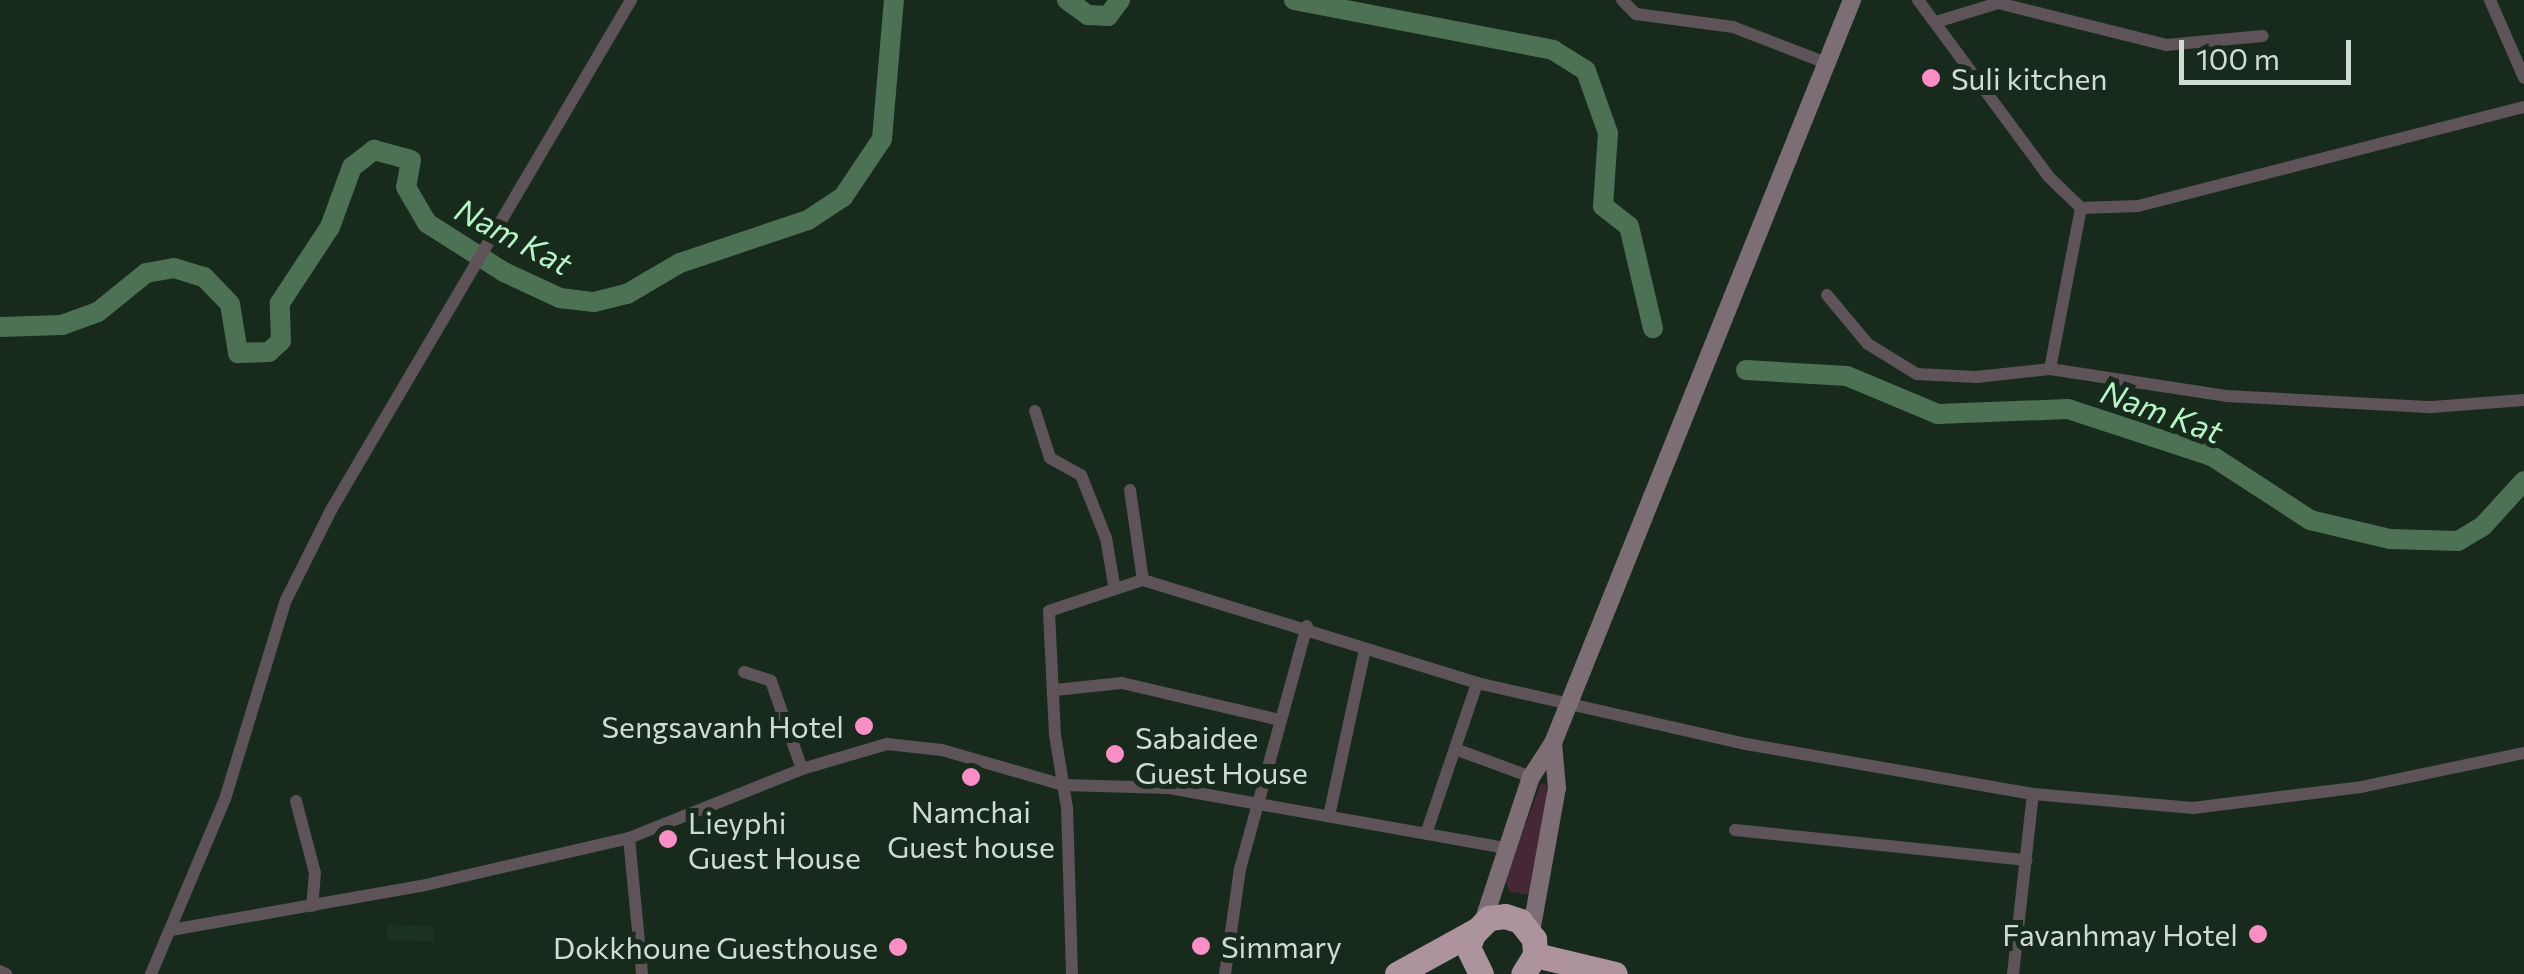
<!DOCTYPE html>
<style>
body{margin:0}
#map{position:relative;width:2524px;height:974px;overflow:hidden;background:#182a1c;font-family:Commissioner,sans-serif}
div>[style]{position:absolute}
.built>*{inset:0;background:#1a3321;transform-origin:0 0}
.green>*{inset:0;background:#462736}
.river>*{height:20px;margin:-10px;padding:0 10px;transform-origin:10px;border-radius:10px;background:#4c7155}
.street>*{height:12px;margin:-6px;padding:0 6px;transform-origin:6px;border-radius:6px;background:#5e5358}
.secondary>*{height:18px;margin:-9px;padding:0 9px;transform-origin:9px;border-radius:9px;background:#7d6d74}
.highway>*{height:25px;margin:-12.5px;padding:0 12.5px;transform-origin:12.5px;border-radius:12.5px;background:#ac939e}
.dots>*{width:28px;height:28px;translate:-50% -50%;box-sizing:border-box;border:5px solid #182a1c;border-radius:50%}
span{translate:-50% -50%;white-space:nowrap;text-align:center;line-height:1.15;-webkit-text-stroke:10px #182a1c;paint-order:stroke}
.poi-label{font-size:30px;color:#d0dbd2}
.left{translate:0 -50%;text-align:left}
.right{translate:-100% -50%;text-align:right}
.water-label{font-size:32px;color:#b6f6c6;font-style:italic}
.scale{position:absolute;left:2179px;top:40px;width:172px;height:45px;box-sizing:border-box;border:5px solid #d0dbd2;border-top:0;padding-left:12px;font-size:30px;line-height:35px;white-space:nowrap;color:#d0dbd2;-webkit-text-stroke:8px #182a1c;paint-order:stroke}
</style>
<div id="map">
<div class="built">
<div style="left:387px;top:925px;width:47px;height:16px;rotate:1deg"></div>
</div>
<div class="green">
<div style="clip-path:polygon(1541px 783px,1547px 785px,1540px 886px,1531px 895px,1510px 892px,1505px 880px)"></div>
</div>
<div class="river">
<div style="left:1067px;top:0;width:26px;rotate:36deg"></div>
<div style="left:1088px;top:15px;width:20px;rotate:3deg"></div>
<div style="left:1108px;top:16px;width:20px;rotate:-53deg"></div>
<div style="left:1294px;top:0;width:264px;rotate:10.9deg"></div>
<div style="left:1553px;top:50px;width:39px;rotate:32deg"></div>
<div style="left:1586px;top:71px;width:66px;rotate:70.5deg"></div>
<div style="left:1608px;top:133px;width:73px;rotate:93.9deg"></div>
<div style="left:1603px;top:206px;width:33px;rotate:38deg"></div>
<div style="left:1629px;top:226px;width:105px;rotate:76.8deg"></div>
<div style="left:0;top:327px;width:62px;rotate:-1.8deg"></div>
<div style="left:62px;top:325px;width:38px;rotate:-20deg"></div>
<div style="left:98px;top:312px;width:62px;rotate:-39.1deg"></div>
<div style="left:146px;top:273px;width:28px;rotate:-10deg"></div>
<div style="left:174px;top:268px;width:31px;rotate:17deg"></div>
<div style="left:204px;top:277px;width:37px;rotate:46deg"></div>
<div style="left:230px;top:304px;width:50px;rotate:80.7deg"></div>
<div style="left:238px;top:353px;width:31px;rotate:-2deg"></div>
<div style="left:269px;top:352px;width:16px;rotate:-43deg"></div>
<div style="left:281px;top:341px;width:38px;rotate:-92deg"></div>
<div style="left:280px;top:303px;width:91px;rotate:-56.7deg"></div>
<div style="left:330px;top:227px;width:64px;rotate:-69.9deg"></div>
<div style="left:352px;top:167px;width:28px;rotate:-38deg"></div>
<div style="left:374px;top:150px;width:38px;rotate:15deg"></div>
<div style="left:411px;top:160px;width:27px;rotate:100deg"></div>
<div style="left:406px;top:187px;width:42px;rotate:59.7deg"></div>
<div style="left:427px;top:223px;width:91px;rotate:32.5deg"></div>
<div style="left:504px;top:272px;width:62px;rotate:24.9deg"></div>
<div style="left:560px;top:298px;width:34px;rotate:7deg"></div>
<div style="left:594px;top:302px;width:34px;rotate:-14deg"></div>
<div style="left:627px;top:294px;width:61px;rotate:-30.3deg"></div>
<div style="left:680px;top:263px;width:135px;rotate:-18.6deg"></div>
<div style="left:808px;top:220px;width:42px;rotate:-33.3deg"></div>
<div style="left:843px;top:197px;width:70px;rotate:-56.1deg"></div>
<div style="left:882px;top:139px;width:140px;rotate:-85.1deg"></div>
<div style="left:1746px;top:370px;width:101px;rotate:3.4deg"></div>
<div style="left:1847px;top:376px;width:99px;rotate:22.7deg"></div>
<div style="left:1938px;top:414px;width:130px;rotate:-2.2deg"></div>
<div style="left:2068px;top:409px;width:151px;rotate:18.1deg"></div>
<div style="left:2212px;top:456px;width:117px;rotate:33.1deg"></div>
<div style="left:2310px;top:520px;width:82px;rotate:13.4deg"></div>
<div style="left:2390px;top:539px;width:68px;rotate:1.7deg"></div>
<div style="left:2458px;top:541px;width:29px;rotate:-31deg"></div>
<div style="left:2483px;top:526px;width:61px;rotate:-47.7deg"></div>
</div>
<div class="street">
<div style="left:1622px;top:0;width:20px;rotate:45deg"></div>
<div style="left:1636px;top:14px;width:98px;rotate:7.6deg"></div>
<div style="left:1733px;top:27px;width:103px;rotate:21.1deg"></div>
<div style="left:1918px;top:0;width:220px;rotate:53.5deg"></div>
<div style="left:2049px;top:177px;width:45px;rotate:44.1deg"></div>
<div style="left:2081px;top:208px;width:57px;rotate:-2deg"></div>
<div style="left:2138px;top:206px;width:398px;rotate:-14.4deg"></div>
<div style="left:2490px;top:0;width:85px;rotate:66.4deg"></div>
<div style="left:1936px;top:22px;width:65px;rotate:-17deg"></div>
<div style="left:1998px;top:3px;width:173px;rotate:14deg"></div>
<div style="left:2166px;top:45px;width:97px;rotate:-5.3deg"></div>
<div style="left:1827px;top:295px;width:64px;rotate:50.1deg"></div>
<div style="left:1868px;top:344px;width:57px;rotate:31.5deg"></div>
<div style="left:1917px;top:374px;width:59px;rotate:2.9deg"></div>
<div style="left:1976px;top:377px;width:74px;rotate:-6.2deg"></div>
<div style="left:2050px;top:369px;width:178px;rotate:8.7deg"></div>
<div style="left:2226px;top:396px;width:206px;rotate:3.1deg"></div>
<div style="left:2432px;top:407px;width:92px;rotate:-4.4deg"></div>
<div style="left:2050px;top:369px;width:164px;rotate:-79.1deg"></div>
<div style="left:1035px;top:411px;width:49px;rotate:72.3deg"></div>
<div style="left:1050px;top:458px;width:35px;rotate:29deg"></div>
<div style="left:1081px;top:475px;width:68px;rotate:68.4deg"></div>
<div style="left:1106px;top:538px;width:48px;rotate:80.3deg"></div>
<div style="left:1130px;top:490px;width:91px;rotate:81.8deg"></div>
<div style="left:744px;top:672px;width:28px;rotate:18deg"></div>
<div style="left:771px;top:681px;width:93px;rotate:70.6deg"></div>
<div style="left:1055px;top:690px;width:67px;rotate:-6deg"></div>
<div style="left:1122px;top:683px;width:162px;rotate:13.2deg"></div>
<div style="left:1455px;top:749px;width:81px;rotate:20.2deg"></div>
<div style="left:296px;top:801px;width:74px;rotate:75.2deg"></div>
<div style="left:315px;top:873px;width:33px;rotate:95deg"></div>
<div style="left:1329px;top:816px;width:170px;rotate:-77.8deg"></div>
<div style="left:1735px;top:830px;width:293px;rotate:5.9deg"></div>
<div style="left:1427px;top:831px;width:156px;rotate:-71.3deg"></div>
<div style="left:629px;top:838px;width:137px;rotate:84.5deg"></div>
<div style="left:171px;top:930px;width:254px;rotate:-10deg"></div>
<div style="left:421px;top:886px;width:213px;rotate:-13deg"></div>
<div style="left:629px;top:838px;width:186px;rotate:-21.7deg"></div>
<div style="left:802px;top:769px;width:89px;rotate:-16.4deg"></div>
<div style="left:887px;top:744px;width:55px;rotate:6.2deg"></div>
<div style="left:942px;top:750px;width:126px;rotate:16.1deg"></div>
<div style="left:1063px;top:785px;width:106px;rotate:1.6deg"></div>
<div style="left:1169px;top:788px;width:341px;rotate:10.1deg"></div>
<div style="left:0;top:971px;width:7px;rotate:27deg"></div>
<div style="left:151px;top:974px;width:190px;rotate:-67.1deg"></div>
<div style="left:225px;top:799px;width:208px;rotate:-73deg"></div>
<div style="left:286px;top:600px;width:101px;rotate:-63.4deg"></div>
<div style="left:331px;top:510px;width:592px;rotate:-59.53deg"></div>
<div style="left:1072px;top:974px;width:166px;rotate:-91.7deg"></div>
<div style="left:1067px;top:808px;width:74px;rotate:-99.3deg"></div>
<div style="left:1055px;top:735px;width:124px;rotate:-92.8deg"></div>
<div style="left:1049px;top:611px;width:99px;rotate:-18.3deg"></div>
<div style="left:1143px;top:580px;width:350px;rotate:17.1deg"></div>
<div style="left:1477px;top:683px;width:276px;rotate:12.8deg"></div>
<div style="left:1746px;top:744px;width:291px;rotate:9.9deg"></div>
<div style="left:2033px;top:794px;width:161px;rotate:5deg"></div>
<div style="left:2193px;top:808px;width:169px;rotate:-7.1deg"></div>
<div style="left:2361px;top:787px;width:167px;rotate:-11.8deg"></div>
<div style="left:1225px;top:974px;width:106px;rotate:-81.9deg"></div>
<div style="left:1240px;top:869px;width:252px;rotate:-74.6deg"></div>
<div style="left:2013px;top:974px;width:181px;rotate:-83.7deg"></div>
</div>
<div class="secondary">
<div style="left:1483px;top:922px;width:153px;rotate:-71.7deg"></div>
<div style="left:1531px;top:777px;width:40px;rotate:-57.1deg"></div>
<div style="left:1553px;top:743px;width:801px;rotate:-68.08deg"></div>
<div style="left:1531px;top:932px;width:146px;rotate:-79.8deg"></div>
<div style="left:1557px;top:788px;width:45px;rotate:-95.1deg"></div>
</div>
<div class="highway">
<div style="left:1535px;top:955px;width:82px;rotate:13.4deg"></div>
<div style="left:1397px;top:974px;width:89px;rotate:-28.9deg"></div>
<div style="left:1481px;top:974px;width:30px;rotate:-116deg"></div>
<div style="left:1468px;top:947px;width:14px;rotate:-69deg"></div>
<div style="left:1473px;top:934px;width:23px;rotate:-45deg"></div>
<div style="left:1489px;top:918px;width:16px;rotate:-7deg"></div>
<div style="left:1505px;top:916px;width:16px;rotate:18deg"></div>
<div style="left:1520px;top:921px;width:23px;rotate:52deg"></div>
<div style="left:1534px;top:939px;width:16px;rotate:86deg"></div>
<div style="left:1535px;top:955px;width:22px;rotate:122deg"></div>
</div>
<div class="dots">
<div style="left:1931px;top:78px;background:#fa8fc6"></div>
<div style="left:864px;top:726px;background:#fa8fc6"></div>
<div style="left:1115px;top:754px;background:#fa8fc6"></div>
<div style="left:971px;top:777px;background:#fa8fc6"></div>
<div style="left:668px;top:839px;background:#fa8fc6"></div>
<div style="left:2258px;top:934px;background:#fa8fc6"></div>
<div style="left:1201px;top:946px;background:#fa8fc6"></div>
<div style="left:898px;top:947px;background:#fa8fc6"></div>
</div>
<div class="poi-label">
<span class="left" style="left:1951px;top:78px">Suli kitchen</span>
<span class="right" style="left:844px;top:726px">Sengsavanh Hotel</span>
<span class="left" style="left:1135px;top:754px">Sabaidee<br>Guest House</span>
<span style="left:971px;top:828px">Namchai<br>Guest house</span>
<span class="left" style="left:688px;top:839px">Lieyphi<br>Guest House</span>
<span class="right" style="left:2238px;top:934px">Favanhmay Hotel</span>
<span class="left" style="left:1221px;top:946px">Simmary</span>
<span class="right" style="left:878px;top:947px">Dokkhoune Guesthouse</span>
</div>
<div class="water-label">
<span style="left:514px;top:236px;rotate:28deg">Nam Kat</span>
<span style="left:2162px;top:411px;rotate:20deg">Nam Kat</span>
</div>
<div class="scale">100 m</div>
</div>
